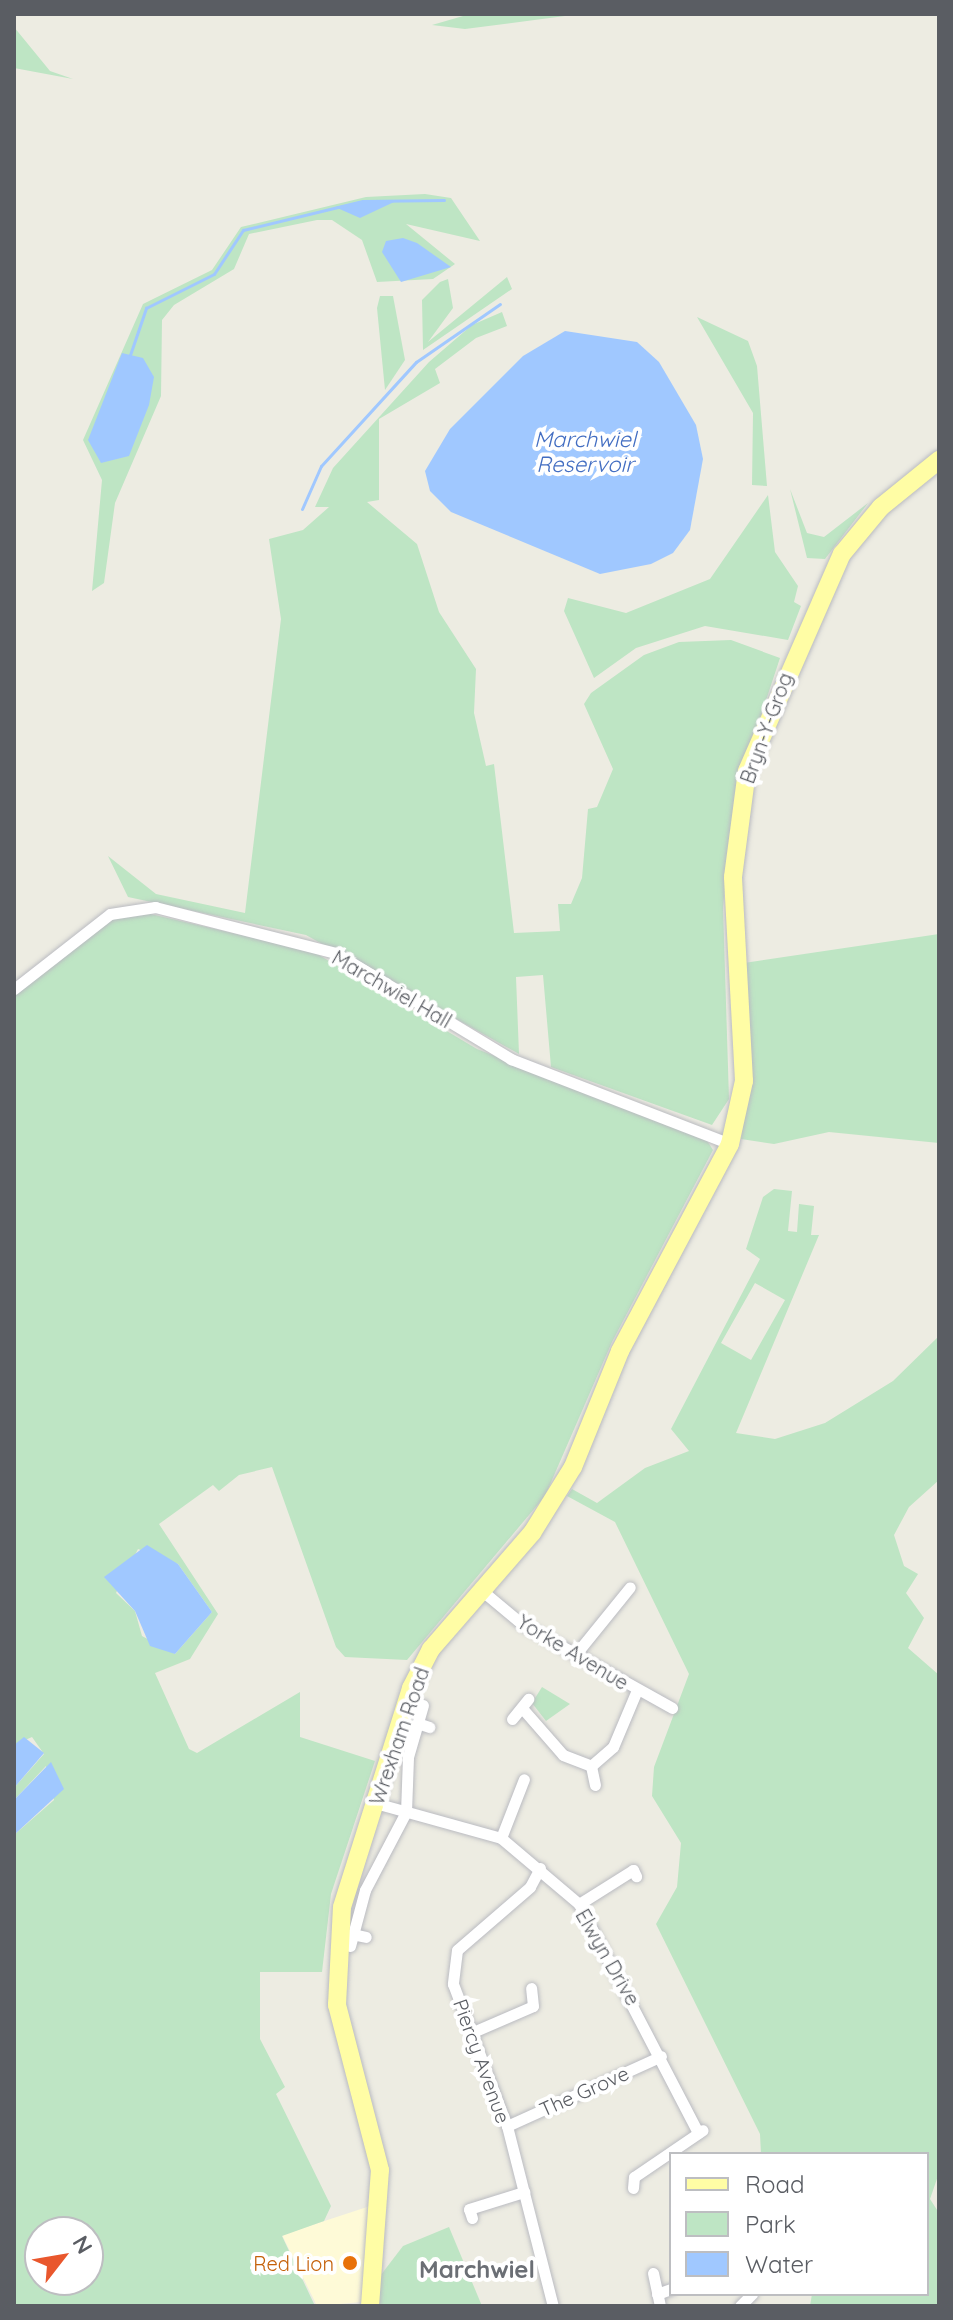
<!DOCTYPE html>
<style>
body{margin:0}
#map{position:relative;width:953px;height:2320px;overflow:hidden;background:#edece2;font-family:Quicksand,sans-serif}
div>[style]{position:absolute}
.commercial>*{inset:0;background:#fefad7}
.green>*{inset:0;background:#bee5c4}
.water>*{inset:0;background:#a0c8ff}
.stream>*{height:3px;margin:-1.5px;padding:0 1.5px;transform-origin:1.5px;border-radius:1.5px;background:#a0c8ff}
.roads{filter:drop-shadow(0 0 2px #babbc1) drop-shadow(0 0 2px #babbc1)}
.street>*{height:11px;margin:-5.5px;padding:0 5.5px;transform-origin:5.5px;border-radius:5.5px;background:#fff}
.primary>*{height:18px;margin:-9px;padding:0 9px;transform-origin:9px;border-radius:9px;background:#fffda5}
.dots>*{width:22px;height:22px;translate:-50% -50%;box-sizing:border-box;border:4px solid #fff;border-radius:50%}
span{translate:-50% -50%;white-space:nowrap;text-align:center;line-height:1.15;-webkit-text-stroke:8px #fff;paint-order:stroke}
.street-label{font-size:20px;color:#5a5d63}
.food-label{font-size:20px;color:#c56008}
.right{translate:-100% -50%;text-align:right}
.water-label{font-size:22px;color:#436ec2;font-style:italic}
.quarter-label{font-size:24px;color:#6b6f75;font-weight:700}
.frame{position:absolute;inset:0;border:16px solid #5a5d63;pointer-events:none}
.legend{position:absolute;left:669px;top:2152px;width:260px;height:144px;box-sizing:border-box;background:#fff;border:2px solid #bdbec1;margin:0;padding:10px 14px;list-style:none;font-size:24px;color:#5a5d63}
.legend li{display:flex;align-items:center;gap:16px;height:40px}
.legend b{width:40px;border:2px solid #bdbec1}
.north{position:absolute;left:24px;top:2216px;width:80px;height:80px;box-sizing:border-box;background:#fff;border:2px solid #bdbec1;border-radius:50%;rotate:59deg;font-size:22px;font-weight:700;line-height:32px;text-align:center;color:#5a5d63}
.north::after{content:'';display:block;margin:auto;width:28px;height:36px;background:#e9572d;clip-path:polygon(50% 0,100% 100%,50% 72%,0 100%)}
</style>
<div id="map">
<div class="commercial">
<div style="clip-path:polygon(370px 2206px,362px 2302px,317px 2306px,282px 2235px)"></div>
</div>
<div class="green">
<div style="clip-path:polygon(470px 14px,580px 14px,465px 29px,432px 25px)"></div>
<div style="clip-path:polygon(14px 27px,50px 71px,73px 79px,14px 68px)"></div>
<div style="clip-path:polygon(425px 194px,451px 198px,480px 241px,406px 224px,455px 264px,433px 279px,377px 282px,362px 240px,332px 220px,317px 220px,249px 234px,234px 269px,174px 305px,162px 320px,161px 396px,115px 503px,104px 583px,92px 591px,102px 480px,83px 440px,143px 304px,212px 270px,241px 227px,366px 197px)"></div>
<div style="clip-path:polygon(507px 277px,512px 289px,423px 350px,422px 300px,440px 282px,448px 279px,453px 308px,428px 342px)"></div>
<div style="clip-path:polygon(393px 296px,405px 360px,385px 390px,377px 308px,380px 296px)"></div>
<div style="clip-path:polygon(502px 312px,507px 326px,476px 338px,435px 369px,440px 383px,379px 419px,379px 500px,367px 502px,417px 544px,439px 612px,476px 669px,474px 713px,486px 766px,494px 764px,514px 933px,560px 931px,558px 904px,571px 904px,582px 878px,588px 809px,597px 807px,613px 769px,584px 704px,591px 693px,644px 655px,679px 642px,731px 640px,780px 658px,735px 794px,723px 907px,729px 1099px,712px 1125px,551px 1067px,543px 975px,516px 977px,519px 1054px,306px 935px,128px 897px,108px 856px,156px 894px,245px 913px,281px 619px,269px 539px,303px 530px,329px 507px,315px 507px,333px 468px,429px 362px,472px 325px)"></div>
<div style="clip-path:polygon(697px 317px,748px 341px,757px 366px,767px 486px,752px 485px,753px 413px)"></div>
<div style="clip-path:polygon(790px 489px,807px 533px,824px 537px,868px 503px,825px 559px,807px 558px)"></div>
<div style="clip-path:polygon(768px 495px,775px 552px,798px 586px,794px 602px,801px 606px,788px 640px,705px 626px,636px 648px,594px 678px,564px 611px,568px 598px,626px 613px,710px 579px)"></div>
<div style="clip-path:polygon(evenodd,142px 912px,314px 952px,477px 1049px,706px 1139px,713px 1150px,612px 1342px,545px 1496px,407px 1660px,345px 1657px,336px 1647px,272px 1467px,239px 1475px,219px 1491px,213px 1485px,159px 1524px,218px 1614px,190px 1659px,155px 1673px,189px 1749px,197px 1753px,300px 1692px,300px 1737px,375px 1761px,331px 1894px,322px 1972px,260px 1972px,260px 2039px,285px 2087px,276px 2094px,331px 2206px,324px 2221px,282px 2236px,315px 2306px,14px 2306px,14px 1835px,54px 1800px,46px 1766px,14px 1800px,14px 1788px,44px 1754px,32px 1737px,14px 1745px,14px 995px,113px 919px,142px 912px,138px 1549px,178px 1564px,212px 1612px,175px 1654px,142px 1636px,135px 1611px,116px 1593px,138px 1549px,142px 912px,40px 2232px,88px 2232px,88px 2280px,40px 2280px,40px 2232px)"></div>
<div style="clip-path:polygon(939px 934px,939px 1143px,829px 1132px,774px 1144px,741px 1139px,752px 1061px,744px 963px)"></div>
<div style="clip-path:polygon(evenodd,774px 1189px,792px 1191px,788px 1231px,797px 1232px,799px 1204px,814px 1206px,811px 1235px,819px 1235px,736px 1433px,775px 1439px,825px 1423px,893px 1381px,939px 1336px,939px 1480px,909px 1507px,894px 1535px,904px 1566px,918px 1574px,906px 1593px,924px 1618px,908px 1648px,939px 1675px,939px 2173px,930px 2199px,939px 2213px,939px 2306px,810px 2306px,812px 2294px,927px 2294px,927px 2154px,761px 2154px,760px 2134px,656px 1924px,677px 1887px,681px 1843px,652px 1796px,654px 1767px,689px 1674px,615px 1522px,567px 1496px,572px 1489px,597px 1503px,645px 1468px,689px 1451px,671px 1429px,760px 1259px,746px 1249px,763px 1197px,774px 1189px,755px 1283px,785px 1300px,751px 1360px,721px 1343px,755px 1283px)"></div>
<div style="clip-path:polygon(542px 1687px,570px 1704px,546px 1721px,532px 1703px)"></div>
<div style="clip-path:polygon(449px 2227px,482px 2306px,373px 2306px,377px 2280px,403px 2246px)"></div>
</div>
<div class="water">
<div style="clip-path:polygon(363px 201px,394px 202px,360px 218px,335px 207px)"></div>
<div style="clip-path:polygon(403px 238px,417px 243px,451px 267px,401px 282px,382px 252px,386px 241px)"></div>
<div style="clip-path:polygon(565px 331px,637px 342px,659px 362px,696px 425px,703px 459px,690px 530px,673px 553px,651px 564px,600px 574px,451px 512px,430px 491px,425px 471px,450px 429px,523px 356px)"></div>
<div style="clip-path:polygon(122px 353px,143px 358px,154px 377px,149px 405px,129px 456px,101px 463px,88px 440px)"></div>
<div style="clip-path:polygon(147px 1545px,178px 1564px,212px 1612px,175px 1654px,150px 1646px,135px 1611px,104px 1577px)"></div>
<div style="clip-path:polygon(24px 1737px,44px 1753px,14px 1788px,14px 1745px)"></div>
<div style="clip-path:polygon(51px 1762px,64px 1789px,14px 1835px,14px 1800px)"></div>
</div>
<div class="stream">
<div style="left:130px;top:355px;width:50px;rotate:-71.2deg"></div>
<div style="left:146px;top:308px;width:76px;rotate:-26.6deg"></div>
<div style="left:214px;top:274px;width:53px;rotate:-56.6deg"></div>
<div style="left:243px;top:230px;width:123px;rotate:-13.6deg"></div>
<div style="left:363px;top:201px;width:81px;rotate:-0.7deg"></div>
<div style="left:302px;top:509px;width:47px;rotate:-66.2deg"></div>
<div style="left:321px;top:466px;width:141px;rotate:-47.6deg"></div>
<div style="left:416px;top:362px;width:102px;rotate:-34.6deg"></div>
</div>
<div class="roads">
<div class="street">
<div style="left:14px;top:989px;width:122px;rotate:-38deg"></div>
<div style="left:110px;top:914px;width:46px;rotate:-8.8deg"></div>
<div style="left:155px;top:907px;width:187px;rotate:14.3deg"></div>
<div style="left:336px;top:953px;width:205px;rotate:31.2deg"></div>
<div style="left:511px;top:1059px;width:235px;rotate:21.2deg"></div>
<div style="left:480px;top:1589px;width:55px;rotate:39.8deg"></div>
<div style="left:522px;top:1624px;width:172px;rotate:29.2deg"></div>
<div style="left:575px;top:1655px;width:87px;rotate:-51deg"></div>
<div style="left:522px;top:1708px;width:62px;rotate:48.9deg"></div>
<div style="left:563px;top:1755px;width:30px;rotate:21deg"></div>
<div style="left:512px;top:1719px;width:26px;rotate:-51deg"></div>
<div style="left:417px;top:1723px;width:13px;rotate:18deg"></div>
<div style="left:595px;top:1785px;width:19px;rotate:-102deg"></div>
<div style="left:591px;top:1766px;width:29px;rotate:-41deg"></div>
<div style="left:613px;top:1747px;width:62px;rotate:-67.2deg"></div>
<div style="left:375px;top:1803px;width:131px;rotate:15.5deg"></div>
<div style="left:501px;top:1838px;width:102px;rotate:40.2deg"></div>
<div style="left:579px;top:1904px;width:258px;rotate:62.5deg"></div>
<div style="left:501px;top:1838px;width:63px;rotate:-68.7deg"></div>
<div style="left:540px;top:1868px;width:21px;rotate:118deg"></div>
<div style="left:530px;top:1887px;width:96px;rotate:139.2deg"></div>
<div style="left:457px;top:1950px;width:34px;rotate:97deg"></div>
<div style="left:453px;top:1984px;width:152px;rotate:69.2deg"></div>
<div style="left:507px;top:2126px;width:186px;rotate:75.7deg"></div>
<div style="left:579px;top:1904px;width:64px;rotate:-32.2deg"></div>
<div style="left:633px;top:1870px;width:7px;rotate:63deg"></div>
<div style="left:352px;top:1934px;width:14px;rotate:12deg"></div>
<div style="left:350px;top:1946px;width:58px;rotate:-75deg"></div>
<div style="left:365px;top:1890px;width:88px;rotate:-62.3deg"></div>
<div style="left:406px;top:1812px;width:55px;rotate:-87.9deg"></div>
<div style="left:408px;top:1757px;width:54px;rotate:-73.9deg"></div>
<div style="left:473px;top:2032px;width:65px;rotate:-23.4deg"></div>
<div style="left:533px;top:2006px;width:18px;rotate:-96deg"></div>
<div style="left:507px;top:2126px;width:169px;rotate:-24.4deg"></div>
<div style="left:633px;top:2188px;width:11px;rotate:-85deg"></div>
<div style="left:634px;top:2177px;width:83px;rotate:-34.3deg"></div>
<div style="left:472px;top:2218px;width:9px;rotate:-108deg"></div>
<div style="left:469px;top:2209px;width:58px;rotate:-17.2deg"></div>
<div style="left:653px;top:2273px;width:34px;rotate:78deg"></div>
<div style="left:657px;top:2294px;width:15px;rotate:-20deg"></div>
<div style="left:740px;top:2306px;width:17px;rotate:-45deg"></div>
</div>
<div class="primary">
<div style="left:370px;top:2306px;width:136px;rotate:-85.8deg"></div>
<div style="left:380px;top:2170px;width:171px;rotate:-104.6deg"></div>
<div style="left:337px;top:2005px;width:98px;rotate:-87.1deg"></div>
<div style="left:342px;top:1907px;width:230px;rotate:-72.5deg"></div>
<div style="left:411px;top:1688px;width:44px;rotate:-62.9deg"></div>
<div style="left:431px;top:1649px;width:154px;rotate:-49deg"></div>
<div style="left:532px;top:1533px;width:78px;rotate:-58.2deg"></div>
<div style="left:573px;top:1467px;width:125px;rotate:-67.9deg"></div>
<div style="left:620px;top:1351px;width:234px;rotate:-62deg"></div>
<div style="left:730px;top:1144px;width:65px;rotate:-77.5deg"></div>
<div style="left:744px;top:1081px;width:204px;rotate:-93.1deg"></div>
<div style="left:733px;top:877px;width:107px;rotate:-82.5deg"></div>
<div style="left:747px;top:771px;width:237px;rotate:-66.4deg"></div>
<div style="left:842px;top:554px;width:61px;rotate:-50.3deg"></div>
<div style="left:881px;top:507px;width:75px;rotate:-39deg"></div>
</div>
</div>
<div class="dots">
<div style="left:350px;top:2263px;background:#e8710a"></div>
</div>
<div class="street-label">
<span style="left:766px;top:728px;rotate:-70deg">Bryn-Y-Grog</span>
<span style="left:392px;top:989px;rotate:30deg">Marchwiel Hall</span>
<span style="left:573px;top:1652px;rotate:31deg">Yorke Avenue</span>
<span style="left:399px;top:1736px;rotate:-71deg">Wrexham Road</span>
<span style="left:608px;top:1957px;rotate:60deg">Elwyn Drive</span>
<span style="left:482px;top:2061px;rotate:70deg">Piercy Avenue</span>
<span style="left:584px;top:2091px;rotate:-24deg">The Grove</span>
</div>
<div class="food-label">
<span class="right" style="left:334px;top:2263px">Red Lion</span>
</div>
<div class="water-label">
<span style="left:585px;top:452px">Marchwiel<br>Reservoir</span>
</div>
<div class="quarter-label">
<span style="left:477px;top:2270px">Marchwiel</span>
</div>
<div class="frame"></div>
<ul class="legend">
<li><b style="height:10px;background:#fffda5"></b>Road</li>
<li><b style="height:22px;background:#bee5c4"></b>Park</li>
<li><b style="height:22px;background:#a0c8ff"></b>Water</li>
</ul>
<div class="north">N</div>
</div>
